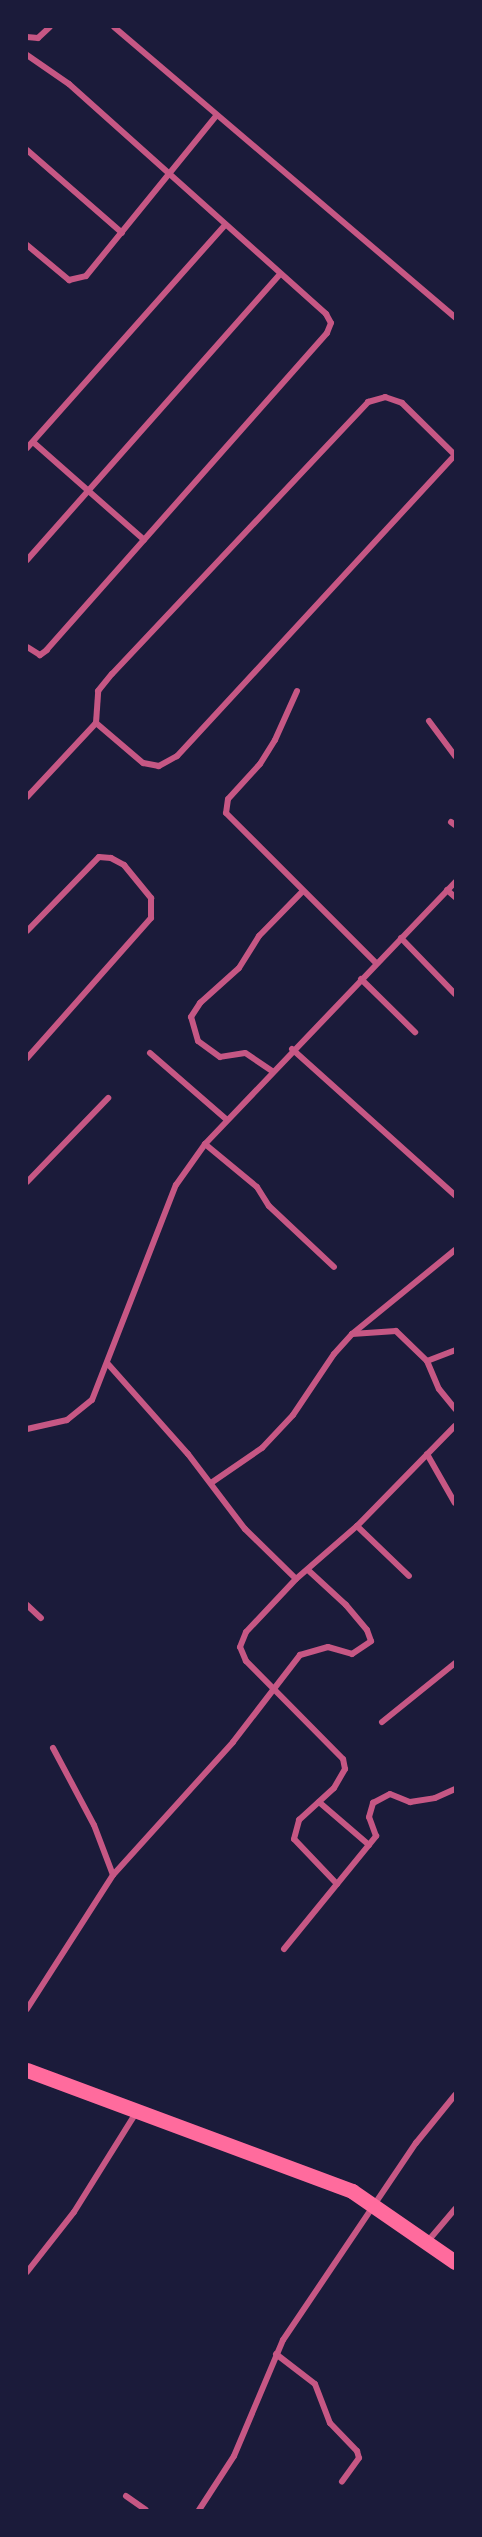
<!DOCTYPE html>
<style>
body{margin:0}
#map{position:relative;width:482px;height:2537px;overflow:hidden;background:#1b1b3a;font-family:Merriweather,serif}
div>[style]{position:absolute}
.minor>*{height:6px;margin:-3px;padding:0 3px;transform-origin:3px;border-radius:3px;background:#c65784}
.primary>*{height:15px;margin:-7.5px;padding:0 7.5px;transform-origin:7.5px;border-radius:7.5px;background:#ff6b9d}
span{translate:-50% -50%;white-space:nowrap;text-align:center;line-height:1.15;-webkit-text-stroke:4.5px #1b1b3a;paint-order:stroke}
.frame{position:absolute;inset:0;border:28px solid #1b1b3a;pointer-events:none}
</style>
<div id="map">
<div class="minor">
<div style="left:114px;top:27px;width:448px;rotate:40.4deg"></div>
<div style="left:27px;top:37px;width:11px;rotate:5deg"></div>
<div style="left:38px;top:38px;width:16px;rotate:-43deg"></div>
<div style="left:27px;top:55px;width:51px;rotate:34.6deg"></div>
<div style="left:69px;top:84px;width:345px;rotate:41.8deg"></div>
<div style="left:326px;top:314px;width:10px;rotate:61deg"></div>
<div style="left:331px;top:323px;width:11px;rotate:112deg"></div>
<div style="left:327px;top:333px;width:423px;rotate:131.5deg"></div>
<div style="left:47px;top:650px;width:9px;rotate:144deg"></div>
<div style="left:40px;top:655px;width:15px;rotate:-148deg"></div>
<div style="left:27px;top:150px;width:126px;rotate:41.1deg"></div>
<div style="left:27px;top:245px;width:55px;rotate:39.8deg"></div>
<div style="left:69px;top:280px;width:17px;rotate:-13deg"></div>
<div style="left:86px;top:276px;width:206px;rotate:-50.9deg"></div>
<div style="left:33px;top:442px;width:148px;rotate:41.4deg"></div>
<div style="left:27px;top:448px;width:298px;rotate:-48.4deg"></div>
<div style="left:27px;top:560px;width:382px;rotate:-48.5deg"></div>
<div style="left:297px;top:691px;width:54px;rotate:114.2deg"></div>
<div style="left:275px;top:740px;width:28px;rotate:122deg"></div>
<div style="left:260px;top:764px;width:47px;rotate:132.4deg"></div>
<div style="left:228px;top:799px;width:14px;rotate:98deg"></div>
<div style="left:226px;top:813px;width:212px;rotate:45deg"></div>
<div style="left:429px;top:721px;width:44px;rotate:53.4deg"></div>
<div style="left:27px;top:797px;width:101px;rotate:-47deg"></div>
<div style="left:96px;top:723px;width:32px;rotate:-86deg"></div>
<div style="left:98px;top:691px;width:22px;rotate:-51deg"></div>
<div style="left:112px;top:674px;width:374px;rotate:-46.7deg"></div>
<div style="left:368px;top:402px;width:18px;rotate:-16deg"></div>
<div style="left:385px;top:397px;width:18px;rotate:19deg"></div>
<div style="left:402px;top:403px;width:74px;rotate:44.5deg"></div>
<div style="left:455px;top:455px;width:410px;rotate:132.7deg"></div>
<div style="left:177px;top:756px;width:21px;rotate:151deg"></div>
<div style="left:159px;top:766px;width:16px;rotate:-169deg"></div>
<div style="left:143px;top:763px;width:62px;rotate:-139.6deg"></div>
<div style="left:451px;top:822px;width:5px;rotate:37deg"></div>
<div style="left:447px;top:890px;width:11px;rotate:41deg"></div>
<div style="left:27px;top:931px;width:103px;rotate:-45.8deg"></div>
<div style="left:99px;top:857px;width:12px;rotate:5deg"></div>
<div style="left:111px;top:858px;width:15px;rotate:28deg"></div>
<div style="left:124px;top:865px;width:43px;rotate:50.7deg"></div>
<div style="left:151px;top:898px;width:20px;rotate:90deg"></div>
<div style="left:151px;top:918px;width:187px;rotate:131.5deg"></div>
<div style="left:401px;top:938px;width:78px;rotate:46deg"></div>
<div style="left:361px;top:979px;width:76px;rotate:44.5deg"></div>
<div style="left:292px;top:1049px;width:219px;rotate:41.9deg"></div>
<div style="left:150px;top:1053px;width:101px;rotate:41deg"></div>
<div style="left:272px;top:1071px;width:32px;rotate:-146deg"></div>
<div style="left:245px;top:1053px;width:25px;rotate:171deg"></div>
<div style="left:220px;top:1057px;width:27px;rotate:-144deg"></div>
<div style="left:198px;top:1041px;width:25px;rotate:-106deg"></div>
<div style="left:191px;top:1017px;width:17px;rotate:-57deg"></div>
<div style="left:200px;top:1003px;width:52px;rotate:-41.9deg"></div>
<div style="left:239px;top:968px;width:38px;rotate:-58deg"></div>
<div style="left:259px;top:936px;width:62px;rotate:-45.7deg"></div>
<div style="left:205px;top:1144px;width:67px;rotate:39.6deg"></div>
<div style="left:257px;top:1187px;width:22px;rotate:58deg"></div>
<div style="left:269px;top:1206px;width:89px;rotate:43.2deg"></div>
<div style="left:27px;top:1182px;width:117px;rotate:-46deg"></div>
<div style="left:352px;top:1334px;width:44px;rotate:-3.9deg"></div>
<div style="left:396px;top:1331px;width:43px;rotate:44.1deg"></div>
<div style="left:427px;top:1361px;width:30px;rotate:67deg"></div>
<div style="left:439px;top:1389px;width:26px;rotate:51deg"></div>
<div style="left:427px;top:1361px;width:30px;rotate:-21deg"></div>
<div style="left:108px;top:1364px;width:120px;rotate:48.4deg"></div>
<div style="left:188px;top:1454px;width:94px;rotate:52.8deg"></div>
<div style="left:245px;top:1529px;width:71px;rotate:44.4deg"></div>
<div style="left:27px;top:1429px;width:41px;rotate:-12.7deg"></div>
<div style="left:67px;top:1420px;width:32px;rotate:-39deg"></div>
<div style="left:92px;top:1400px;width:231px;rotate:-68.7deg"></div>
<div style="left:176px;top:1185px;width:50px;rotate:-54.7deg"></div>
<div style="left:205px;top:1144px;width:362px;rotate:-46.3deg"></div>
<div style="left:427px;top:1454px;width:56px;rotate:60.3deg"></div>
<div style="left:211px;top:1483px;width:62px;rotate:-34.5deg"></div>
<div style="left:262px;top:1448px;width:45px;rotate:-46.8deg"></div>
<div style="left:293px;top:1415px;width:73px;rotate:-56.1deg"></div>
<div style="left:334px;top:1354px;width:27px;rotate:-48deg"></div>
<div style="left:352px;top:1334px;width:133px;rotate:-39.2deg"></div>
<div style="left:357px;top:1526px;width:72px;rotate:43.9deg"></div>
<div style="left:27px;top:1605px;width:19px;rotate:43deg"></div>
<div style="left:382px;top:1722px;width:94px;rotate:-38.9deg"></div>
<div style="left:53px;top:1748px;width:87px;rotate:62deg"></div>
<div style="left:94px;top:1825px;width:53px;rotate:69.2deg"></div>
<div style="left:319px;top:1802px;width:66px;rotate:40.7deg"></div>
<div style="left:337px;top:1884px;width:62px;rotate:-133.7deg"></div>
<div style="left:294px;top:1839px;width:20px;rotate:-75deg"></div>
<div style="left:299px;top:1820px;width:47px;rotate:-42.4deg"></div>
<div style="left:334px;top:1788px;width:22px;rotate:-60deg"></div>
<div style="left:345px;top:1769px;width:10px;rotate:-101deg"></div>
<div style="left:343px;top:1759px;width:138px;rotate:-134.7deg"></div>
<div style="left:246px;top:1661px;width:15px;rotate:-113deg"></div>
<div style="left:240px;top:1647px;width:16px;rotate:-68deg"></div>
<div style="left:246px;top:1632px;width:73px;rotate:-46.7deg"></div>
<div style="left:296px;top:1579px;width:81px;rotate:-41deg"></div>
<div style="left:357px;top:1526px;width:140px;rotate:-45.6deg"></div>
<div style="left:284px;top:1949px;width:146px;rotate:-50.8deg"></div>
<div style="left:376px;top:1836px;width:20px;rotate:-110deg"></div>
<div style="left:369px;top:1817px;width:15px;rotate:-74deg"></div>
<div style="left:373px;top:1803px;width:19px;rotate:-28deg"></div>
<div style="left:390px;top:1794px;width:22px;rotate:22deg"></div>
<div style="left:410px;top:1802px;width:25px;rotate:-9deg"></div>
<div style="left:435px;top:1798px;width:22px;rotate:-24deg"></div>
<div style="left:27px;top:2009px;width:159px;rotate:-57.3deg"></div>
<div style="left:113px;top:1875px;width:179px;rotate:-47.9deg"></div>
<div style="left:233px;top:1742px;width:110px;rotate:-52.4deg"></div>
<div style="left:300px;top:1655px;width:29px;rotate:-16deg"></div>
<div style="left:328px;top:1647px;width:25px;rotate:16deg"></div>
<div style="left:352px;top:1654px;width:23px;rotate:-34deg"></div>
<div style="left:371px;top:1641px;width:12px;rotate:-110deg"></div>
<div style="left:367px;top:1630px;width:33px;rotate:-130deg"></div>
<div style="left:346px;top:1605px;width:52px;rotate:-137.4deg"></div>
<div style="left:428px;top:2241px;width:42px;rotate:-49.8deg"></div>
<div style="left:27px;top:2272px;width:76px;rotate:-51.9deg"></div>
<div style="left:74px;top:2212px;width:119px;rotate:-58deg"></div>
<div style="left:276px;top:2354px;width:49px;rotate:37.6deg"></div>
<div style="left:315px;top:2384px;width:42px;rotate:69deg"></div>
<div style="left:330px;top:2423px;width:39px;rotate:46deg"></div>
<div style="left:357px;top:2451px;width:7px;rotate:74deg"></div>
<div style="left:359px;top:2458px;width:29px;rotate:126deg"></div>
<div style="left:126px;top:2496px;width:24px;rotate:35deg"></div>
<div style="left:199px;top:2510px;width:64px;rotate:-57.1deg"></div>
<div style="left:234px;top:2456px;width:126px;rotate:-67.1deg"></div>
<div style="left:283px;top:2340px;width:238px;rotate:-56deg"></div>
<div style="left:416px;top:2143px;width:62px;rotate:-50.9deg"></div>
</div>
<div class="primary">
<div style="left:27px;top:2070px;width:347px;rotate:20.4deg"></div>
<div style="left:352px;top:2191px;width:125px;rotate:34.6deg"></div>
</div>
<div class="frame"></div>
</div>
